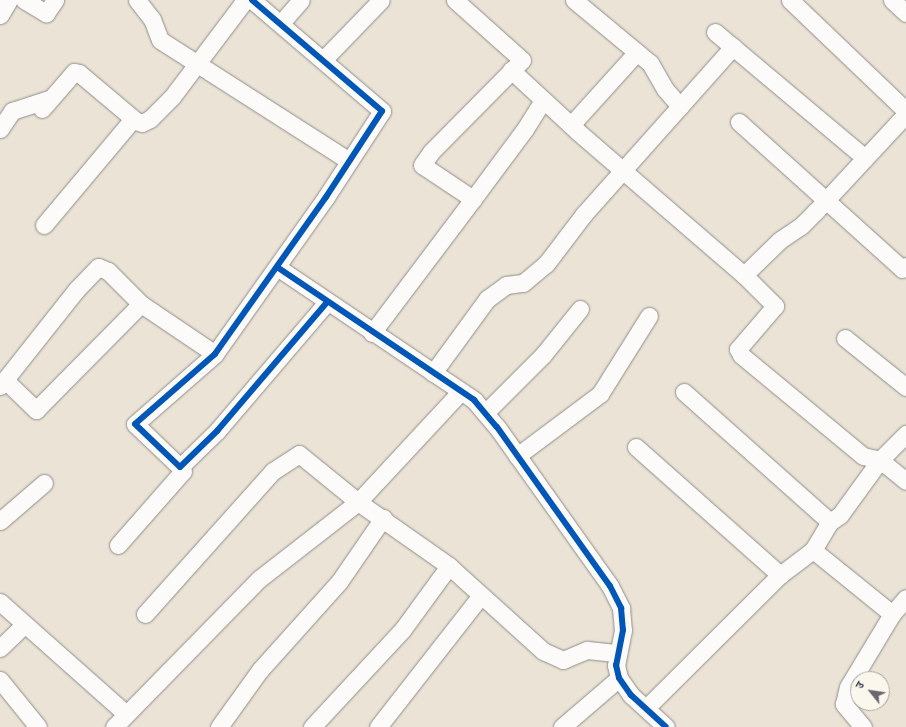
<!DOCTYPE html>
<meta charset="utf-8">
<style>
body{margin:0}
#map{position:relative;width:906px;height:727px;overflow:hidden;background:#ebe4d6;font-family:Alegreya,"Noto Serif Devanagari",serif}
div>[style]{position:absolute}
.roads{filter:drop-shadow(0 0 1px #908d8a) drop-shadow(0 0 1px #908d8a)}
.minor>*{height:17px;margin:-8.5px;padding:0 8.5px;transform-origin:8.5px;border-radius:8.5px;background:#fcfbf9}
.cycleway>*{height:6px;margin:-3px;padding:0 3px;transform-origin:3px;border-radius:3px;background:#0057b8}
span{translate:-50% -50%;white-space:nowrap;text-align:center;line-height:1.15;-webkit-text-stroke:3px #fbf7ec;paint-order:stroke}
.north{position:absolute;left:850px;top:671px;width:40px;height:40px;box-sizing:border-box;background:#fbf7ec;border:1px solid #a4a2a5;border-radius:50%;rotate:300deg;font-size:11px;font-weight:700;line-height:16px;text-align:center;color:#22223b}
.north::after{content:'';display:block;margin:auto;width:14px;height:18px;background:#686671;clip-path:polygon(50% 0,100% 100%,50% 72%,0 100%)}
</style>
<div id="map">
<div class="roads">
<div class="minor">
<div style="left:24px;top:0;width:26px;rotate:31deg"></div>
<div style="left:46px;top:13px;width:16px;rotate:-55deg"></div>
<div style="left:137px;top:0;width:24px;rotate:52deg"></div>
<div style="left:152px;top:19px;width:22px;rotate:69deg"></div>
<div style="left:160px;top:40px;width:224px;rotate:32.6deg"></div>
<div style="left:252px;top:0;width:171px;rotate:40.5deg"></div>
<div style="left:382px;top:111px;width:103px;rotate:123.1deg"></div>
<div style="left:326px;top:197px;width:192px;rotate:125.3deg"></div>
<div style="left:215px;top:354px;width:106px;rotate:138.8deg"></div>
<div style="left:135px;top:424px;width:62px;rotate:43.7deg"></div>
<div style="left:180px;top:467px;width:52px;rotate:-44.2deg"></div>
<div style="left:217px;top:431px;width:170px;rotate:-49.5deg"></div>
<div style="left:574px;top:0;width:99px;rotate:39.7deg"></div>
<div style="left:650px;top:63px;width:30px;rotate:60deg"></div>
<div style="left:665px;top:89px;width:23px;rotate:49deg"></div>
<div style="left:790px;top:0;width:161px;rotate:43.7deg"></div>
<div style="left:892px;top:0;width:19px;rotate:43deg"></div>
<div style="left:0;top:15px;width:17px;rotate:-59deg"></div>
<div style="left:281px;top:23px;width:30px;rotate:-49deg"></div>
<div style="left:715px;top:32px;width:194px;rotate:40deg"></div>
<div style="left:323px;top:60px;width:83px;rotate:-46deg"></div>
<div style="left:511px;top:70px;width:90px;rotate:42.7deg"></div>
<div style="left:577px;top:131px;width:221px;rotate:40.8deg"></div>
<div style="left:744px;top:275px;width:50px;rotate:-44.2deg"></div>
<div style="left:780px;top:240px;width:25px;rotate:-34deg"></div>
<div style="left:801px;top:226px;width:20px;rotate:-45deg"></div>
<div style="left:815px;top:212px;width:134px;rotate:-47.1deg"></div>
<div style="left:42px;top:109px;width:49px;rotate:-49.1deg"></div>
<div style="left:74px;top:72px;width:5px;rotate:11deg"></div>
<div style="left:79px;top:73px;width:75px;rotate:40.1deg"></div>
<div style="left:136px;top:121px;width:6px;rotate:18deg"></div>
<div style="left:142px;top:123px;width:9px;rotate:-27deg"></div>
<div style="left:150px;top:119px;width:31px;rotate:-45deg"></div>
<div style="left:172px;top:97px;width:121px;rotate:-53deg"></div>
<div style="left:739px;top:122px;width:219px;rotate:42deg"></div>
<div style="left:902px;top:269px;width:5px;rotate:-37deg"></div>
<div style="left:571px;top:125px;width:98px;rotate:-47.9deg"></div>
<div style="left:0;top:129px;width:22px;rotate:-56deg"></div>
<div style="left:12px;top:111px;width:40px;rotate:-18deg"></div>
<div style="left:473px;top:199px;width:87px;rotate:-53.4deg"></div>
<div style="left:525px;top:129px;width:34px;rotate:-58deg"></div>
<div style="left:44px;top:225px;width:138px;rotate:-50deg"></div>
<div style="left:277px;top:267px;width:238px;rotate:34deg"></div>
<div style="left:474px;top:400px;width:35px;rotate:50deg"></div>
<div style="left:497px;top:427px;width:195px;rotate:54.6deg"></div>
<div style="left:610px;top:586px;width:25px;rotate:63deg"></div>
<div style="left:621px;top:608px;width:22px;rotate:85deg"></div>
<div style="left:623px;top:630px;width:36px;rotate:101deg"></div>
<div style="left:616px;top:665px;width:13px;rotate:77deg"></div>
<div style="left:619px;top:678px;width:21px;rotate:55deg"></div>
<div style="left:631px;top:695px;width:47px;rotate:42.4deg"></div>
<div style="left:744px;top:275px;width:44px;rotate:45deg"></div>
<div style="left:775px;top:306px;width:57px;rotate:130.7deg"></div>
<div style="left:738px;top:349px;width:7px;rotate:63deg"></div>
<div style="left:741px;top:355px;width:158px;rotate:39.6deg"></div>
<div style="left:863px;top:456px;width:17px;rotate:13deg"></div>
<div style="left:880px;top:460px;width:33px;rotate:39deg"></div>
<div style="left:372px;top:333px;width:168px;rotate:-53deg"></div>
<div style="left:473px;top:199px;width:61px;rotate:-146.3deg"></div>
<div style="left:422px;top:165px;width:16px;rotate:-55deg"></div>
<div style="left:431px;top:152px;width:129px;rotate:-45.3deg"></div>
<div style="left:522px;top:60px;width:90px;rotate:-138.2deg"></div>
<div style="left:845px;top:338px;width:78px;rotate:38.8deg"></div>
<div style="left:433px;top:373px;width:92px;rotate:-53.9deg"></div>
<div style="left:487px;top:299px;width:24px;rotate:-36deg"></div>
<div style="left:506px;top:285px;width:17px;rotate:-7deg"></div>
<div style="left:523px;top:283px;width:30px;rotate:-40deg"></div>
<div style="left:546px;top:264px;width:63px;rotate:-52.8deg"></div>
<div style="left:584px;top:214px;width:224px;rotate:-48.3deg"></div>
<div style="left:6px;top:381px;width:42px;rotate:44deg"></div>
<div style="left:36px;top:410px;width:149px;rotate:-45.3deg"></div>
<div style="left:0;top:386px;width:122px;rotate:-51.6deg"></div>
<div style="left:76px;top:290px;width:32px;rotate:-46deg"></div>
<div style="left:98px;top:267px;width:11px;rotate:22deg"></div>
<div style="left:108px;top:271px;width:47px;rotate:45deg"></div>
<div style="left:141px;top:304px;width:89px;rotate:34deg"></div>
<div style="left:684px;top:392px;width:195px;rotate:41.7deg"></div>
<div style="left:485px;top:413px;width:82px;rotate:-45deg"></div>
<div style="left:543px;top:355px;width:59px;rotate:-51.2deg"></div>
<div style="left:636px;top:447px;width:193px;rotate:41.6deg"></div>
<div style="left:517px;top:456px;width:104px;rotate:-36.8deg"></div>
<div style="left:600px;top:394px;width:92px;rotate:-57.9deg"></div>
<div style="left:0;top:521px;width:58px;rotate:-40.8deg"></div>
<div style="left:118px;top:545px;width:98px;rotate:-48.7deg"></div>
<div style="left:183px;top:471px;width:5px;rotate:-127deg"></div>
<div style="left:813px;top:550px;width:102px;rotate:39deg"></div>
<div style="left:0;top:602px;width:167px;rotate:41.6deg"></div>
<div style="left:145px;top:614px;width:192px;rotate:-48.2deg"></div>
<div style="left:273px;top:471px;width:31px;rotate:-33deg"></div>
<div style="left:299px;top:454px;width:76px;rotate:39.1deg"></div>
<div style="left:358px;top:502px;width:111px;rotate:35.1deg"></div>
<div style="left:449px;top:566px;width:127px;rotate:42.1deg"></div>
<div style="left:543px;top:651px;width:22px;rotate:24deg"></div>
<div style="left:563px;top:660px;width:26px;rotate:-23deg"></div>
<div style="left:587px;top:650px;width:31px;rotate:6deg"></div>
<div style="left:0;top:648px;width:33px;rotate:-44deg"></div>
<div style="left:0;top:680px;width:60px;rotate:51deg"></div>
<div style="left:646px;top:708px;width:189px;rotate:-44.8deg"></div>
<div style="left:780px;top:575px;width:41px;rotate:-37.1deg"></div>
<div style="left:813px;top:550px;width:33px;rotate:-59deg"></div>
<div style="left:830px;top:522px;width:12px;rotate:-35deg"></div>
<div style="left:840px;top:515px;width:68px;rotate:-54deg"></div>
<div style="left:880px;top:460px;width:37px;rotate:-45deg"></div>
<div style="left:114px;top:727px;width:207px;rotate:-45.6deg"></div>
<div style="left:259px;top:579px;width:125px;rotate:-37.9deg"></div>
<div style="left:358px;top:502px;width:151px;rotate:-47.1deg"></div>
<div style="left:219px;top:727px;width:70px;rotate:-54.3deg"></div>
<div style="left:260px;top:670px;width:118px;rotate:-48.1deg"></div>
<div style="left:339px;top:582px;width:78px;rotate:-55.5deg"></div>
<div style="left:312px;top:727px;width:134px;rotate:-47.1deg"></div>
<div style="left:403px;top:629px;width:78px;rotate:-53.9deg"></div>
<div style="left:378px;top:727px;width:167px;rotate:-52deg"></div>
<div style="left:562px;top:727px;width:75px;rotate:-40.7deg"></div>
<div style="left:863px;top:727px;width:30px;rotate:-130deg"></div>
<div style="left:844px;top:704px;width:17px;rotate:-77deg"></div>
<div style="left:848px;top:687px;width:85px;rotate:-58.9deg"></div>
<div style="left:892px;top:614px;width:21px;rotate:-49deg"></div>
</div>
</div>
<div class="cycleway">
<div style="left:252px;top:0;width:171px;rotate:40.5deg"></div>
<div style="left:382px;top:111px;width:103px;rotate:123.1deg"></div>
<div style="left:326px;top:197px;width:192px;rotate:125.3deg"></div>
<div style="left:215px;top:354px;width:106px;rotate:138.8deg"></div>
<div style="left:135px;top:424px;width:62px;rotate:43.7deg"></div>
<div style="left:180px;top:467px;width:52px;rotate:-44.2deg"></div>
<div style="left:217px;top:431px;width:170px;rotate:-49.5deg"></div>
<div style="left:277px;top:267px;width:238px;rotate:34deg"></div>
<div style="left:474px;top:400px;width:35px;rotate:50deg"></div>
<div style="left:497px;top:427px;width:195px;rotate:54.6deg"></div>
<div style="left:610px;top:586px;width:25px;rotate:63deg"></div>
<div style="left:621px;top:608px;width:22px;rotate:85deg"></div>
<div style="left:623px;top:630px;width:36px;rotate:101deg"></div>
<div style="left:616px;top:665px;width:13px;rotate:77deg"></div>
<div style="left:619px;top:678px;width:21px;rotate:55deg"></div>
<div style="left:631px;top:695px;width:47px;rotate:42.4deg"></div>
</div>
<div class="north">उ</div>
</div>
